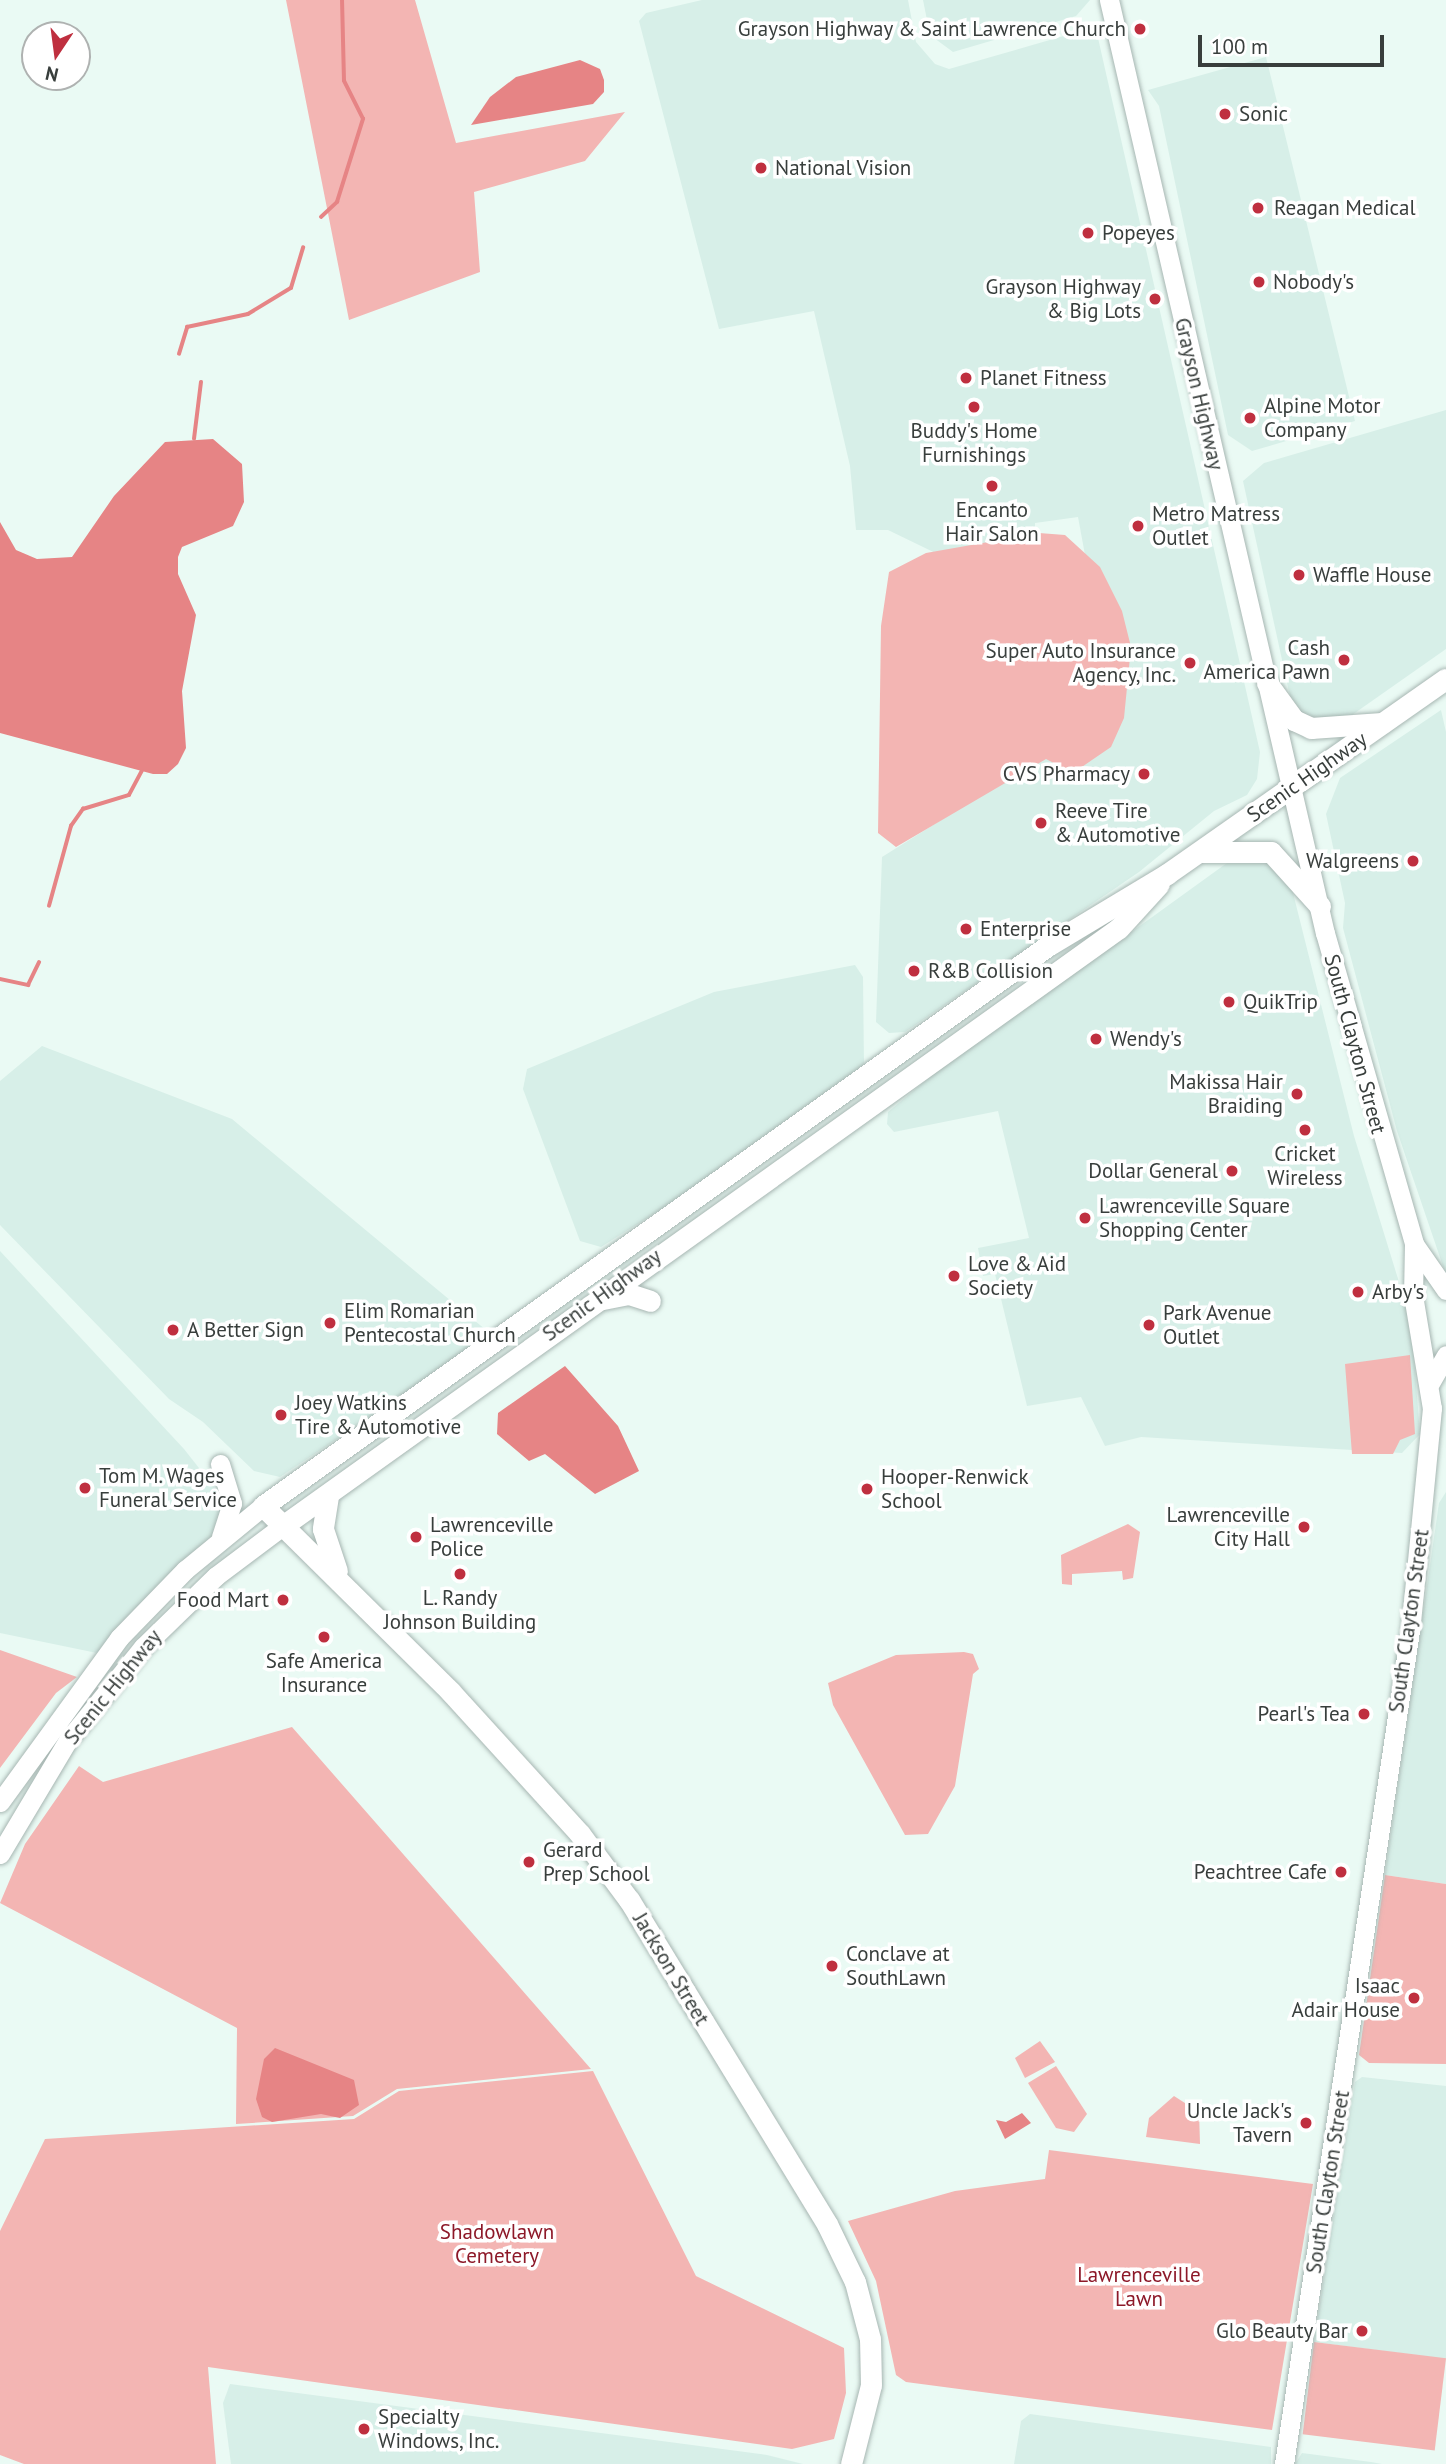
<!DOCTYPE html>
<style>
body{margin:0}
#map{position:relative;width:1446px;height:2464px;overflow:hidden;background:#eafaf4;font-family:"PT Sans",sans-serif}
div>[style]{position:absolute}
.built>*{inset:0;background:#d7efe8}
.green>*{inset:0;background:#f3b5b3;transform-origin:0 0}
.water>*{inset:0;background:#e68485}
.stream>*{height:3.5px;margin:-1.75px;padding:0 1.75px;transform-origin:1.75px;border-radius:1.75px;background:#e68485}
.roads{filter:drop-shadow(0 0 2px #a7b6b2) drop-shadow(0 0 2px #a7b6b2)}
.primary>*{height:19px;margin:-9.5px;padding:0 9.5px;transform-origin:9.5px;border-radius:9.5px;background:#fff}
.trunk>*{height:21px;margin:-10.5px;padding:0 10.5px;transform-origin:10.5px;border-radius:10.5px;background:#fff}
.dots>*{width:19px;height:19px;translate:-50% -50%;box-sizing:border-box;border:4px solid #fff;border-radius:50%}
span{translate:-50% -50%;white-space:nowrap;text-align:center;line-height:1.15;-webkit-text-stroke:7px #fff;paint-order:stroke}
.poi-label{font-size:21px;color:#383e3c}
.right{translate:-100% -50%;text-align:right}
.left{translate:0 -50%;text-align:left}
.street-label{font-size:21px;color:#383e3c}
.park-label{font-size:21px;color:#8d1929}
.north{position:absolute;left:21px;top:21px;width:70px;height:70px;box-sizing:border-box;background:#fff;border:2px solid #afb2b1;border-radius:50%;rotate:193deg;font-size:19px;font-weight:700;line-height:28px;text-align:center;color:#383e3c}
.north::after{content:'';display:block;margin:auto;width:24px;height:32px;background:#bf2f3f;clip-path:polygon(50% 0,100% 100%,50% 72%,0 100%)}
.scale{position:absolute;left:1198px;top:35px;width:186px;height:32px;box-sizing:border-box;border:4px solid #383e3c;border-top:0;padding-left:9px;font-size:21px;line-height:24px;white-space:nowrap;color:#383e3c;-webkit-text-stroke:5px #fff;paint-order:stroke}
</style>
<div id="map">
<div class="built">
<div style="clip-path:polygon(702px 0,908px 0,916px 42px,935px 64px,949px 69px,1081px 31px,1098px 38px,1260px 752px,1257px 779px,1247px 795px,1214px 811px,1139px 872px,905px 1032px,889px 1033px,876px 1022px,882px 857px,1114px 712px,1078px 517px,1035px 523px,1035px 548px,952px 561px,888px 530px,856px 530px,850px 466px,814px 311px,719px 329px,639px 21px,646px 13px)"></div>
<div style="clip-path:polygon(923px 0,1090px 0,1076px 16px,953px 52px,930px 35px)"></div>
<div style="clip-path:polygon(1266px 57px,1355px 421px,1252px 451px,1228px 435px,1159px 106px,1148px 90px)"></div>
<div style="clip-path:polygon(1446px 410px,1446px 649px,1342px 722px,1304px 717px,1291px 701px,1243px 481px,1264px 463px)"></div>
<div style="clip-path:polygon(1441px 710px,1446px 732px,1446px 1275px,1397px 1131px,1343px 928px,1345px 903px,1326px 814px,1340px 778px)"></div>
<div style="clip-path:polygon(1263px 854px,1289px 877px,1354px 1136px,1411px 1321px,1420px 1434px,1402px 1453px,1141px 1437px,1105px 1446px,1081px 1397px,1027px 1406px,995px 1274px,983px 1276px,978px 1248px,1029px 1238px,998px 1111px,894px 1132px,887px 1124px,888px 1112px,996px 1022px,1018px 1014px,1238px 855px)"></div>
<div style="clip-path:polygon(855px 965px,863px 977px,864px 1066px,717px 1174px,601px 1247px,580px 1241px,523px 1089px,527px 1069px,714px 992px)"></div>
<div style="clip-path:polygon(42px 1046px,232px 1119px,492px 1335px,280px 1477px,254px 1471px,203px 1422px,169px 1399px,0 1225px,0 1081px)"></div>
<div style="clip-path:polygon(0 1251px,184px 1449px,225px 1501px,213px 1535px,97px 1653px,0 1633px)"></div>
<div style="clip-path:polygon(1446px 1492px,1446px 1884px,1385px 1875px,1439px 1503px)"></div>
<div style="clip-path:polygon(1362px 2077px,1446px 2086px,1446px 2359px,1314px 2342px,1355px 2082px)"></div>
<div style="clip-path:polygon(230px 2384px,767px 2455px,803px 2464px,231px 2464px,223px 2403px)"></div>
<div style="clip-path:polygon(1030px 2414px,1271px 2447px,1271px 2464px,1014px 2464px,1021px 2421px)"></div>
<div style="clip-path:polygon(1302px 2453px,1371px 2462px,1382px 2464px,1295px 2464px)"></div>
</div>
<div class="green">
<div style="clip-path:polygon(286px 0,415px 0,456px 143px,625px 112px,585px 161px,474px 192px,480px 272px,349px 320px)"></div>
<div style="clip-path:polygon(1039px 533px,1065px 535px,1100px 567px,1122px 611px,1131px 647px,1124px 718px,1111px 747px,1073px 773px,1046px 759px,896px 847px,878px 833px,881px 626px,889px 572px,926px 553px)"></div>
<div style="clip-path:polygon(1410px 1355px,1415px 1434px,1400px 1440px,1393px 1454px,1352px 1454px,1345px 1364px)"></div>
<div style="clip-path:polygon(1128px 1524px,1140px 1532px,1133px 1578px,1123px 1580px,1122px 1571px,1072px 1574px,1072px 1585px,1062px 1584px,1061px 1555px)"></div>
<div style="clip-path:polygon(0 1650px,77px 1677px,56px 1693px,0 1768px)"></div>
<div style="clip-path:polygon(964px 1652px,973px 1654px,979px 1669px,973px 1674px,955px 1786px,928px 1834px,905px 1835px,833px 1705px,828px 1683px,896px 1655px)"></div>
<div style="clip-path:polygon(292px 1727px,591px 2069px,397px 2089px,353px 2116px,236px 2124px,237px 2028px,0 1903px,25px 1844px,79px 1766px,103px 1782px)"></div>
<div style="clip-path:polygon(1385px 1875px,1446px 1884px,1446px 2064px,1369px 2063px,1359px 2055px)"></div>
<div style="clip-path:polygon(1040px 2041px,1055px 2062px,1025px 2078px,1015px 2058px)"></div>
<div style="clip-path:polygon(1056px 2066px,1087px 2114px,1074px 2132px,1056px 2128px,1028px 2083px)"></div>
<div style="clip-path:polygon(593px 2071px,696px 2276px,844px 2348px,846px 2393px,834px 2439px,792px 2449px,208px 2367px,216px 2464px,24px 2464px,0 2455px,0 2231px,45px 2139px,354px 2119px,399px 2091px)"></div>
<div style="clip-path:polygon(1174px 2096px,1199px 2112px,1200px 2144px,1146px 2137px,1149px 2118px)"></div>
<div style="clip-path:polygon(1049px 2150px,1313px 2184px,1272px 2430px,906px 2382px,896px 2375px,876px 2281px,848px 2221px,955px 2191px,1045px 2179px)"></div>
<div style="left:1314px;top:2342px;width:133px;height:93px;rotate:7deg"></div>
</div>
<div class="water">
<div style="clip-path:polygon(580px 60px,600px 69px,604px 80px,604px 92px,593px 104px,471px 125px,490px 97px,516px 77px)"></div>
<div style="clip-path:polygon(213px 439px,242px 464px,244px 502px,233px 526px,182px 547px,178px 557px,178px 574px,196px 615px,182px 691px,186px 748px,178px 764px,167px 774px,153px 774px,0 733px,0 522px,16px 550px,37px 559px,72px 557px,114px 496px,165px 442px)"></div>
<div style="clip-path:polygon(565px 1366px,618px 1426px,639px 1471px,595px 1494px,545px 1454px,529px 1461px,497px 1434px,498px 1413px)"></div>
<div style="clip-path:polygon(275px 2048px,354px 2080px,359px 2105px,340px 2118px,321px 2114px,272px 2122px,262px 2117px,256px 2099px,264px 2059px)"></div>
<div style="clip-path:polygon(1022px 2113px,1031px 2123px,1005px 2139px,996px 2120px,1006px 2122px)"></div>
</div>
<div class="stream">
<div style="left:321px;top:217px;width:22px;rotate:-43deg"></div>
<div style="left:337px;top:202px;width:87px;rotate:-72.6deg"></div>
<div style="left:363px;top:119px;width:42px;rotate:-116.6deg"></div>
<div style="left:344px;top:81px;width:81px;rotate:-91.4deg"></div>
<div style="left:179px;top:354px;width:28px;rotate:-73deg"></div>
<div style="left:187px;top:327px;width:62px;rotate:-12deg"></div>
<div style="left:248px;top:314px;width:50px;rotate:-31.2deg"></div>
<div style="left:291px;top:288px;width:42px;rotate:-73.3deg"></div>
<div style="left:194px;top:439px;width:57px;rotate:-83deg"></div>
<div style="left:49px;top:906px;width:83px;rotate:-74.6deg"></div>
<div style="left:71px;top:826px;width:21px;rotate:-55deg"></div>
<div style="left:83px;top:809px;width:48px;rotate:-16.9deg"></div>
<div style="left:129px;top:795px;width:27px;rotate:-62deg"></div>
<div style="left:0;top:979px;width:29px;rotate:12deg"></div>
<div style="left:28px;top:985px;width:25px;rotate:-64deg"></div>
</div>
<div class="roads">
<div class="primary">
<div style="left:1109px;top:0;width:958px;rotate:76.97deg"></div>
<div style="left:1325px;top:933px;width:323px;rotate:74deg"></div>
<div style="left:1414px;top:1244px;width:51px;rotate:91.1deg"></div>
<div style="left:1413px;top:1295px;width:115px;rotate:80.5deg"></div>
<div style="left:1432px;top:1408px;width:217px;rotate:95.6deg"></div>
<div style="left:1411px;top:1624px;width:850px;rotate:98.6deg"></div>
<div style="left:1414px;top:1244px;width:56px;rotate:55.2deg"></div>
<div style="left:1430px;top:1383px;width:32px;rotate:-60deg"></div>
<div style="left:220px;top:1464px;width:41px;rotate:72.9deg"></div>
<div style="left:232px;top:1503px;width:36px;rotate:108deg"></div>
<div style="left:0;top:1802px;width:203px;rotate:-54deg"></div>
<div style="left:119px;top:1638px;width:95px;rotate:-45.9deg"></div>
<div style="left:185px;top:1570px;width:101px;rotate:-39.4deg"></div>
<div style="left:0;top:1854px;width:133px;rotate:-59.2deg"></div>
<div style="left:68px;top:1740px;width:119px;rotate:-51.1deg"></div>
<div style="left:143px;top:1647px;width:102px;rotate:-44.2deg"></div>
<div style="left:216px;top:1576px;width:85px;rotate:-36.9deg"></div>
</div>
<div class="trunk">
<div style="left:1267px;top:683px;width:46px;rotate:53.9deg"></div>
<div style="left:1294px;top:720px;width:19px;rotate:25deg"></div>
<div style="left:1311px;top:728px;width:71px;rotate:-4deg"></div>
<div style="left:1201px;top:852px;width:70px"></div>
<div style="left:1271px;top:852px;width:73px;rotate:47.8deg"></div>
<div style="left:603px;top:1299px;width:26px;rotate:-11deg"></div>
<div style="left:629px;top:1294px;width:22px;rotate:18deg"></div>
<div style="left:328px;top:1496px;width:33px;rotate:99deg"></div>
<div style="left:323px;top:1529px;width:44px;rotate:71.6deg"></div>
<div style="left:284px;top:1525px;width:1026px;rotate:-35.56deg"></div>
<div style="left:1119px;top:928px;width:59px;rotate:-47.7deg"></div>
<div style="left:851px;top:2464px;width:81px;rotate:-75.8deg"></div>
<div style="left:871px;top:2385px;width:46px;rotate:-91.2deg"></div>
<div style="left:870px;top:2339px;width:59px;rotate:-104.7deg"></div>
<div style="left:855px;top:2282px;width:64px;rotate:-115.8deg"></div>
<div style="left:827px;top:2224px;width:380px;rotate:-121.4deg"></div>
<div style="left:629px;top:1900px;width:82px;rotate:-126.6deg"></div>
<div style="left:580px;top:1834px;width:192px;rotate:-132.3deg"></div>
<div style="left:451px;top:1692px;width:264px;rotate:-135.3deg"></div>
<div style="left:263px;top:1506px;width:966px;rotate:-35.52deg"></div>
<div style="left:1049px;top:945px;width:138px;rotate:-31deg"></div>
<div style="left:1167px;top:874px;width:340px;rotate:-35deg"></div>
</div>
</div>
<div class="dots">
<div style="left:1140px;top:29px;background:#bf2f3f"></div>
<div style="left:1225px;top:114px;background:#bf2f3f"></div>
<div style="left:761px;top:168px;background:#bf2f3f"></div>
<div style="left:1258px;top:208px;background:#bf2f3f"></div>
<div style="left:1088px;top:233px;background:#bf2f3f"></div>
<div style="left:1259px;top:282px;background:#bf2f3f"></div>
<div style="left:1155px;top:299px;background:#bf2f3f"></div>
<div style="left:966px;top:378px;background:#bf2f3f"></div>
<div style="left:974px;top:407px;background:#bf2f3f"></div>
<div style="left:1250px;top:418px;background:#bf2f3f"></div>
<div style="left:992px;top:486px;background:#bf2f3f"></div>
<div style="left:1138px;top:526px;background:#bf2f3f"></div>
<div style="left:1299px;top:575px;background:#bf2f3f"></div>
<div style="left:1344px;top:660px;background:#bf2f3f"></div>
<div style="left:1190px;top:663px;background:#bf2f3f"></div>
<div style="left:1144px;top:774px;background:#bf2f3f"></div>
<div style="left:1041px;top:823px;background:#bf2f3f"></div>
<div style="left:1413px;top:861px;background:#bf2f3f"></div>
<div style="left:966px;top:929px;background:#bf2f3f"></div>
<div style="left:914px;top:971px;background:#bf2f3f"></div>
<div style="left:1229px;top:1002px;background:#bf2f3f"></div>
<div style="left:1096px;top:1039px;background:#bf2f3f"></div>
<div style="left:1297px;top:1094px;background:#bf2f3f"></div>
<div style="left:1305px;top:1130px;background:#bf2f3f"></div>
<div style="left:1232px;top:1171px;background:#bf2f3f"></div>
<div style="left:1085px;top:1218px;background:#bf2f3f"></div>
<div style="left:954px;top:1276px;background:#bf2f3f"></div>
<div style="left:1358px;top:1292px;background:#bf2f3f"></div>
<div style="left:330px;top:1323px;background:#bf2f3f"></div>
<div style="left:1149px;top:1325px;background:#bf2f3f"></div>
<div style="left:173px;top:1330px;background:#bf2f3f"></div>
<div style="left:281px;top:1415px;background:#bf2f3f"></div>
<div style="left:85px;top:1488px;background:#bf2f3f"></div>
<div style="left:867px;top:1489px;background:#bf2f3f"></div>
<div style="left:1304px;top:1527px;background:#bf2f3f"></div>
<div style="left:416px;top:1537px;background:#bf2f3f"></div>
<div style="left:460px;top:1574px;background:#bf2f3f"></div>
<div style="left:283px;top:1600px;background:#bf2f3f"></div>
<div style="left:324px;top:1637px;background:#bf2f3f"></div>
<div style="left:1364px;top:1714px;background:#bf2f3f"></div>
<div style="left:529px;top:1862px;background:#bf2f3f"></div>
<div style="left:1341px;top:1872px;background:#bf2f3f"></div>
<div style="left:832px;top:1966px;background:#bf2f3f"></div>
<div style="left:1414px;top:1998px;background:#bf2f3f"></div>
<div style="left:1306px;top:2123px;background:#bf2f3f"></div>
<div style="left:1362px;top:2331px;background:#bf2f3f"></div>
<div style="left:364px;top:2429px;background:#bf2f3f"></div>
</div>
<div class="poi-label">
<span class="right" style="left:1126px;top:29px">Grayson Highway &amp; Saint Lawrence Church</span>
<span class="left" style="left:1239px;top:114px">Sonic</span>
<span class="left" style="left:775px;top:168px">National Vision</span>
<span class="left" style="left:1274px;top:208px">Reagan Medical</span>
<span class="left" style="left:1102px;top:233px">Popeyes</span>
<span class="left" style="left:1273px;top:282px">Nobody's</span>
<span class="right" style="left:1141px;top:299px">Grayson Highway<br>&amp; Big Lots</span>
<span class="left" style="left:980px;top:378px">Planet Fitness</span>
<span class="left" style="left:1264px;top:418px">Alpine Motor<br>Company</span>
<span style="left:974px;top:443px">Buddy's Home<br>Furnishings</span>
<span style="left:992px;top:522px">Encanto<br>Hair Salon</span>
<span class="left" style="left:1152px;top:526px">Metro Matress<br>Outlet</span>
<span class="left" style="left:1313px;top:575px">Waffle House</span>
<span class="right" style="left:1330px;top:660px">Cash<br>America Pawn</span>
<span class="right" style="left:1176px;top:663px">Super Auto Insurance<br>Agency, Inc.</span>
<span class="right" style="left:1130px;top:774px">CVS Pharmacy</span>
<span class="left" style="left:1055px;top:823px">Reeve Tire<br>&amp; Automotive</span>
<span class="right" style="left:1399px;top:861px">Walgreens</span>
<span class="left" style="left:980px;top:929px">Enterprise</span>
<span class="left" style="left:928px;top:971px">R&amp;B Collision</span>
<span class="left" style="left:1243px;top:1002px">QuikTrip</span>
<span class="left" style="left:1110px;top:1039px">Wendy's</span>
<span class="right" style="left:1283px;top:1094px">Makissa Hair<br>Braiding</span>
<span style="left:1305px;top:1166px">Cricket<br>Wireless</span>
<span class="right" style="left:1218px;top:1171px">Dollar General</span>
<span class="left" style="left:1099px;top:1218px">Lawrenceville Square<br>Shopping Center</span>
<span class="left" style="left:968px;top:1276px">Love &amp; Aid<br>Society</span>
<span class="left" style="left:1372px;top:1292px">Arby's</span>
<span class="left" style="left:344px;top:1323px">Elim Romarian<br>Pentecostal Church</span>
<span class="left" style="left:1163px;top:1325px">Park Avenue<br>Outlet</span>
<span class="left" style="left:187px;top:1330px">A Better Sign</span>
<span class="left" style="left:295px;top:1415px">Joey Watkins<br>Tire &amp; Automotive</span>
<span class="left" style="left:99px;top:1488px">Tom M. Wages<br>Funeral Service</span>
<span class="left" style="left:881px;top:1489px">Hooper-Renwick<br>School</span>
<span class="right" style="left:1290px;top:1527px">Lawrenceville<br>City Hall</span>
<span class="left" style="left:430px;top:1537px">Lawrenceville<br>Police</span>
<span style="left:460px;top:1610px">L. Randy<br>Johnson Building</span>
<span class="right" style="left:269px;top:1600px">Food Mart</span>
<span style="left:324px;top:1673px">Safe America<br>Insurance</span>
<span class="right" style="left:1350px;top:1714px">Pearl's Tea</span>
<span class="left" style="left:543px;top:1862px">Gerard<br>Prep School</span>
<span class="right" style="left:1327px;top:1872px">Peachtree Cafe</span>
<span class="left" style="left:846px;top:1966px">Conclave at<br>SouthLawn</span>
<span class="right" style="left:1400px;top:1998px">Isaac<br>Adair House</span>
<span class="right" style="left:1292px;top:2123px">Uncle Jack's<br>Tavern</span>
<span class="right" style="left:1348px;top:2331px">Glo Beauty Bar</span>
<span class="left" style="left:378px;top:2429px">Specialty<br>Windows, Inc.</span>
</div>
<div class="street-label">
<span style="left:1199px;top:394px;rotate:77deg">Grayson Highway</span>
<span style="left:1307px;top:777px;rotate:-35deg">Scenic Highway</span>
<span style="left:1355px;top:1044px;rotate:75deg">South Clayton Street</span>
<span style="left:602px;top:1295px;rotate:-36deg">Scenic Highway</span>
<span style="left:1409px;top:1621px;rotate:-82deg">South Clayton Street</span>
<span style="left:113px;top:1687px;rotate:-51deg">Scenic Highway</span>
<span style="left:671px;top:1969px;rotate:59deg">Jackson Street</span>
<span style="left:1328px;top:2182px;rotate:-81deg">South Clayton Street</span>
</div>
<div class="park-label">
<span style="left:497px;top:2244px">Shadowlawn<br>Cemetery</span>
<span style="left:1139px;top:2287px">Lawrenceville<br>Lawn</span>
</div>
<div class="north">N</div>
<div class="scale">100 m</div>
</div>
